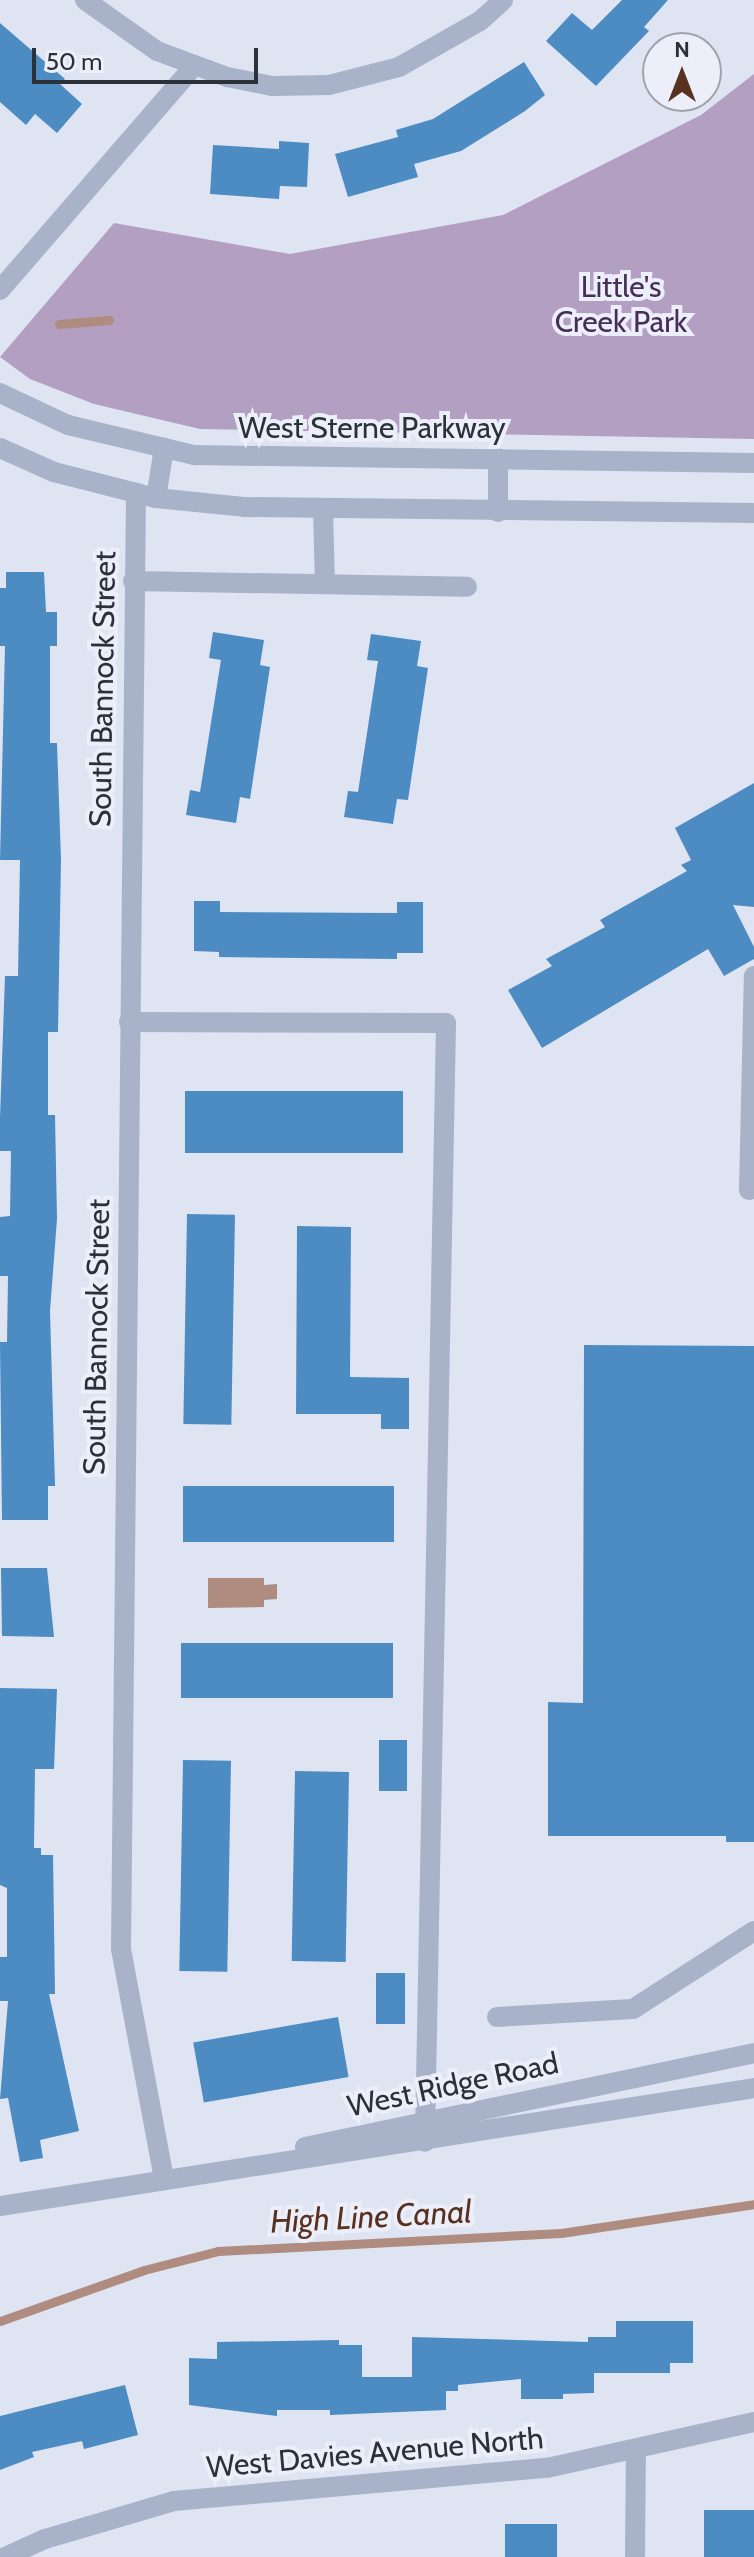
<!DOCTYPE html>
<style>
body{margin:0}
#map{position:relative;width:754px;height:2557px;overflow:hidden;background:#dfe4f2;font-family:Cabin,sans-serif}
div>[style]{position:absolute}
.green>*{inset:0;background:#b39fc1}
.water>*{inset:0;background:#af8c7f}
.stream>*{height:9px;margin:-4.5px;padding:0 4.5px;transform-origin:4.5px;border-radius:4.5px;background:#af8c7f}
.building>*{inset:0;background:#4d8bc3;transform-origin:0 0}
.minor>*{height:20px;margin:-10px;padding:0 10px;transform-origin:10px;border-radius:10px;background:#a8b2c8}
span{translate:-50% -50%;white-space:nowrap;text-align:center;line-height:1.15;-webkit-text-stroke:8px #eceffa;paint-order:stroke}
.park-label{font-size:30px;color:#462e56}
.street-label{font-size:30px;color:#2a3139}
.water-label{font-size:32px;color:#593120;font-style:italic}
.north{position:absolute;left:642px;top:32px;width:80px;height:80px;box-sizing:border-box;background:#eceffa;border:2px solid #9ea3ad;border-radius:50%;rotate:0deg;font-size:22px;font-weight:700;line-height:32px;text-align:center;color:#2a3139}
.north::after{content:'';display:block;margin:auto;width:28px;height:36px;background:#593120;clip-path:polygon(50% 0,100% 100%,50% 72%,0 100%)}
.scale{position:absolute;left:32px;top:48px;width:226px;height:36px;box-sizing:border-box;border:4px solid #2a3139;border-top:0;padding-left:10px;font-size:24px;line-height:28px;white-space:nowrap;color:#2a3139;-webkit-text-stroke:6px #eceffa;paint-order:stroke}
</style>
<div id="map">
<div class="green">
<div style="clip-path:polygon(754px 74px,754px 439px,200px 429px,94px 404px,30px 379px,0 357px,114px 223px,290px 254px,503px 215px,701px 115px)"></div>
</div>
<div class="water">
<div style="clip-path:polygon(208px 1578px,264px 1578px,264px 1585px,277px 1584px,277px 1599px,264px 1600px,264px 1607px,208px 1608px)"></div>
</div>
<div class="stream">
<div style="left:59px;top:324px;width:50px;rotate:-4.6deg"></div>
<div style="left:0;top:2321px;width:153px;rotate:-19.5deg"></div>
<div style="left:144px;top:2270px;width:76px;rotate:-14.4deg"></div>
<div style="left:218px;top:2251px;width:343px;rotate:-3deg"></div>
<div style="left:561px;top:2233px;width:195px;rotate:-8.5deg"></div>
</div>
<div class="building">
<div style="clip-path:polygon(622px 0,668px 0,644px 27px,649px 31px,596px 86px,546px 41px,572px 13px,592px 30px)"></div>
<div style="clip-path:polygon(0 23px,65px 79px,60px 84px,82px 104px,57px 133px,35px 114px,26px 125px,0 102px)"></div>
<div style="clip-path:polygon(524px 62px,545px 95px,525px 111px,461px 151px,414px 164px,418px 177px,348px 197px,335px 154px,398px 137px,396px 130px,433px 119px)"></div>
<div style="clip-path:polygon(279px 141px,309px 143px,307px 187px,280px 186px,279px 199px,210px 194px,213px 145px,279px 149px)"></div>
<div style="clip-path:polygon(6px 572px,44px 572px,46px 612px,57px 612px,57px 646px,50px 646px,50px 743px,57px 743px,61px 860px,58px 1032px,48px 1032px,48px 1115px,55px 1115px,57px 1219px,50px 1311px,55px 1486px,48px 1486px,48px 1520px,2px 1520px,0 1342px,7px 1342px,8px 1276px,0 1276px,0 1217px,10px 1216px,11px 1151px,0 1151px,0 1118px,5px 976px,18px 976px,20px 860px,0 860px,5px 646px,0 646px,0 588px,6px 588px)"></div>
<div style="clip-path:polygon(213px 632px,264px 640px,260px 665px,270px 667px,250px 799px,240px 797px,236px 823px,186px 815px,190px 790px,200px 792px,221px 660px,209px 658px)"></div>
<div style="clip-path:polygon(371px 634px,421px 641px,417px 666px,428px 668px,408px 800px,397px 799px,393px 824px,344px 817px,348px 791px,358px 792px,378px 661px,367px 660px)"></div>
<div style="clip-path:polygon(754px 783px,754px 907px,733px 905px,754px 947px,754px 959px,724px 976px,708px 949px,542px 1048px,508px 990px,552px 966px,546px 959px,605px 927px,600px 920px,687px 871px,681px 865px,691px 860px,675px 828px)"></div>
<div style="clip-path:polygon(194px 901px,220px 901px,220px 912px,397px 913px,397px 902px,423px 902px,423px 953px,397px 953px,397px 959px,219px 957px,219px 952px,194px 951px)"></div>
<div style="left:185px;top:1091px;width:218px;height:62px"></div>
<div style="left:187px;top:1214px;width:48px;height:210px;rotate:1deg"></div>
<div style="clip-path:polygon(297px 1226px,351px 1227px,350px 1377px,409px 1378px,409px 1429px,381px 1429px,381px 1414px,296px 1414px)"></div>
<div style="clip-path:polygon(584px 1345px,754px 1346px,754px 1842px,726px 1842px,726px 1836px,548px 1836px,548px 1702px,583px 1703px)"></div>
<div style="left:183px;top:1486px;width:211px;height:56px"></div>
<div style="clip-path:polygon(1px 1568px,47px 1568px,54px 1637px,2px 1636px)"></div>
<div style="left:181px;top:1643px;width:212px;height:55px"></div>
<div style="clip-path:polygon(0 1688px,57px 1689px,54px 1769px,35px 1769px,34px 1848px,41px 1848px,41px 1855px,53px 1855px,55px 1994px,49px 1994px,79px 2131px,40px 2140px,43px 2158px,20px 2162px,8px 2098px,0 2099px,8px 2001px,0 2001px,0 1957px,7px 1957px,7px 1888px,0 1885px)"></div>
<div style="left:379px;top:1740px;width:28px;height:51px"></div>
<div style="left:183px;top:1760px;width:48px;height:211px;rotate:1deg"></div>
<div style="left:295px;top:1771px;width:54px;height:190px;rotate:1deg"></div>
<div style="left:376px;top:1973px;width:29px;height:51px"></div>
<div style="left:338px;top:2017px;width:61px;height:147px;rotate:80deg"></div>
<div style="clip-path:polygon(616px 2321px,693px 2321px,693px 2363px,670px 2363px,670px 2373px,594px 2373px,594px 2393px,563px 2394px,563px 2399px,521px 2399px,521px 2379px,458px 2385px,458px 2391px,446px 2391px,446px 2410px,330px 2415px,330px 2410px,277px 2410px,277px 2416px,189px 2405px,189px 2358px,217px 2359px,217px 2342px,339px 2340px,339px 2345px,362px 2345px,362px 2377px,412px 2377px,412px 2337px,588px 2342px,588px 2337px,616px 2337px)"></div>
<div style="clip-path:polygon(125px 2385px,138px 2435px,84px 2449px,82px 2441px,32px 2452px,34px 2457px,0 2470px,0 2416px)"></div>
<div style="left:704px;top:2510px;width:50px;height:47px"></div>
<div style="left:505px;top:2524px;width:52px;height:33px"></div>
</div>
<div class="minor">
<div style="left:85px;top:0;width:88px;rotate:35.3deg"></div>
<div style="left:157px;top:51px;width:75px;rotate:20.4deg"></div>
<div style="left:227px;top:77px;width:46px;rotate:11.3deg"></div>
<div style="left:272px;top:86px;width:57px;rotate:-1deg"></div>
<div style="left:329px;top:85px;width:72px;rotate:-14.4deg"></div>
<div style="left:399px;top:67px;width:93px;rotate:-29.6deg"></div>
<div style="left:480px;top:21px;width:31px;rotate:-42deg"></div>
<div style="left:0;top:290px;width:296px;rotate:-49.1deg"></div>
<div style="left:0;top:393px;width:75px;rotate:25.2deg"></div>
<div style="left:68px;top:425px;width:130px;rotate:13.4deg"></div>
<div style="left:194px;top:455px;width:560px;rotate:0.82deg"></div>
<div style="left:0;top:448px;width:59px;rotate:24deg"></div>
<div style="left:54px;top:472px;width:105px;rotate:14.3deg"></div>
<div style="left:156px;top:498px;width:88px;rotate:5.8deg"></div>
<div style="left:244px;top:507px;width:510px;rotate:0.67deg"></div>
<div style="left:498px;top:458px;width:54px;rotate:90deg"></div>
<div style="left:136px;top:493px;width:1456px;rotate:90.59deg"></div>
<div style="left:121px;top:1949px;width:234px;rotate:79.4deg"></div>
<div style="left:156px;top:498px;width:51px;rotate:-80.9deg"></div>
<div style="left:323px;top:509px;width:75px;rotate:88.5deg"></div>
<div style="left:133px;top:581px;width:334px;rotate:1deg"></div>
<div style="left:129px;top:1022px;width:317px;rotate:0.2deg"></div>
<div style="left:446px;top:1023px;width:1119px;rotate:91.08deg"></div>
<div style="left:749px;top:1190px;width:214px;rotate:-88.7deg"></div>
<div style="left:497px;top:2017px;width:136px;rotate:-3.4deg"></div>
<div style="left:633px;top:2009px;width:144px;rotate:-32.8deg"></div>
<div style="left:305px;top:2147px;width:459px;rotate:-11.8deg"></div>
<div style="left:0;top:2206px;width:763px;rotate:-8.89deg"></div>
<div style="left:5px;top:2557px;width:44px;rotate:-24.2deg"></div>
<div style="left:45px;top:2539px;width:134px;rotate:-16.4deg"></div>
<div style="left:174px;top:2501px;width:374px;rotate:-5.1deg"></div>
<div style="left:547px;top:2468px;width:212px;rotate:-12.5deg"></div>
<div style="left:635px;top:2557px;width:105px;rotate:-89.5deg"></div>
</div>
<div class="park-label">
<span style="left:621px;top:304px">Little's<br>Creek Park</span>
</div>
<div class="street-label">
<span style="left:372px;top:428px">West Sterne Parkway</span>
<span style="left:103px;top:689px;rotate:-89deg">South Bannock Street</span>
<span style="left:97px;top:1337px;rotate:-89deg">South Bannock Street</span>
<span style="left:453px;top:2085px;rotate:-12deg">West Ridge Road</span>
<span style="left:375px;top:2453px;rotate:-5deg">West Davies Avenue North</span>
</div>
<div class="water-label">
<span style="left:371px;top:2217px;rotate:-3deg">High Line Canal</span>
</div>
<div class="north">N</div>
<div class="scale">50 m</div>
</div>
